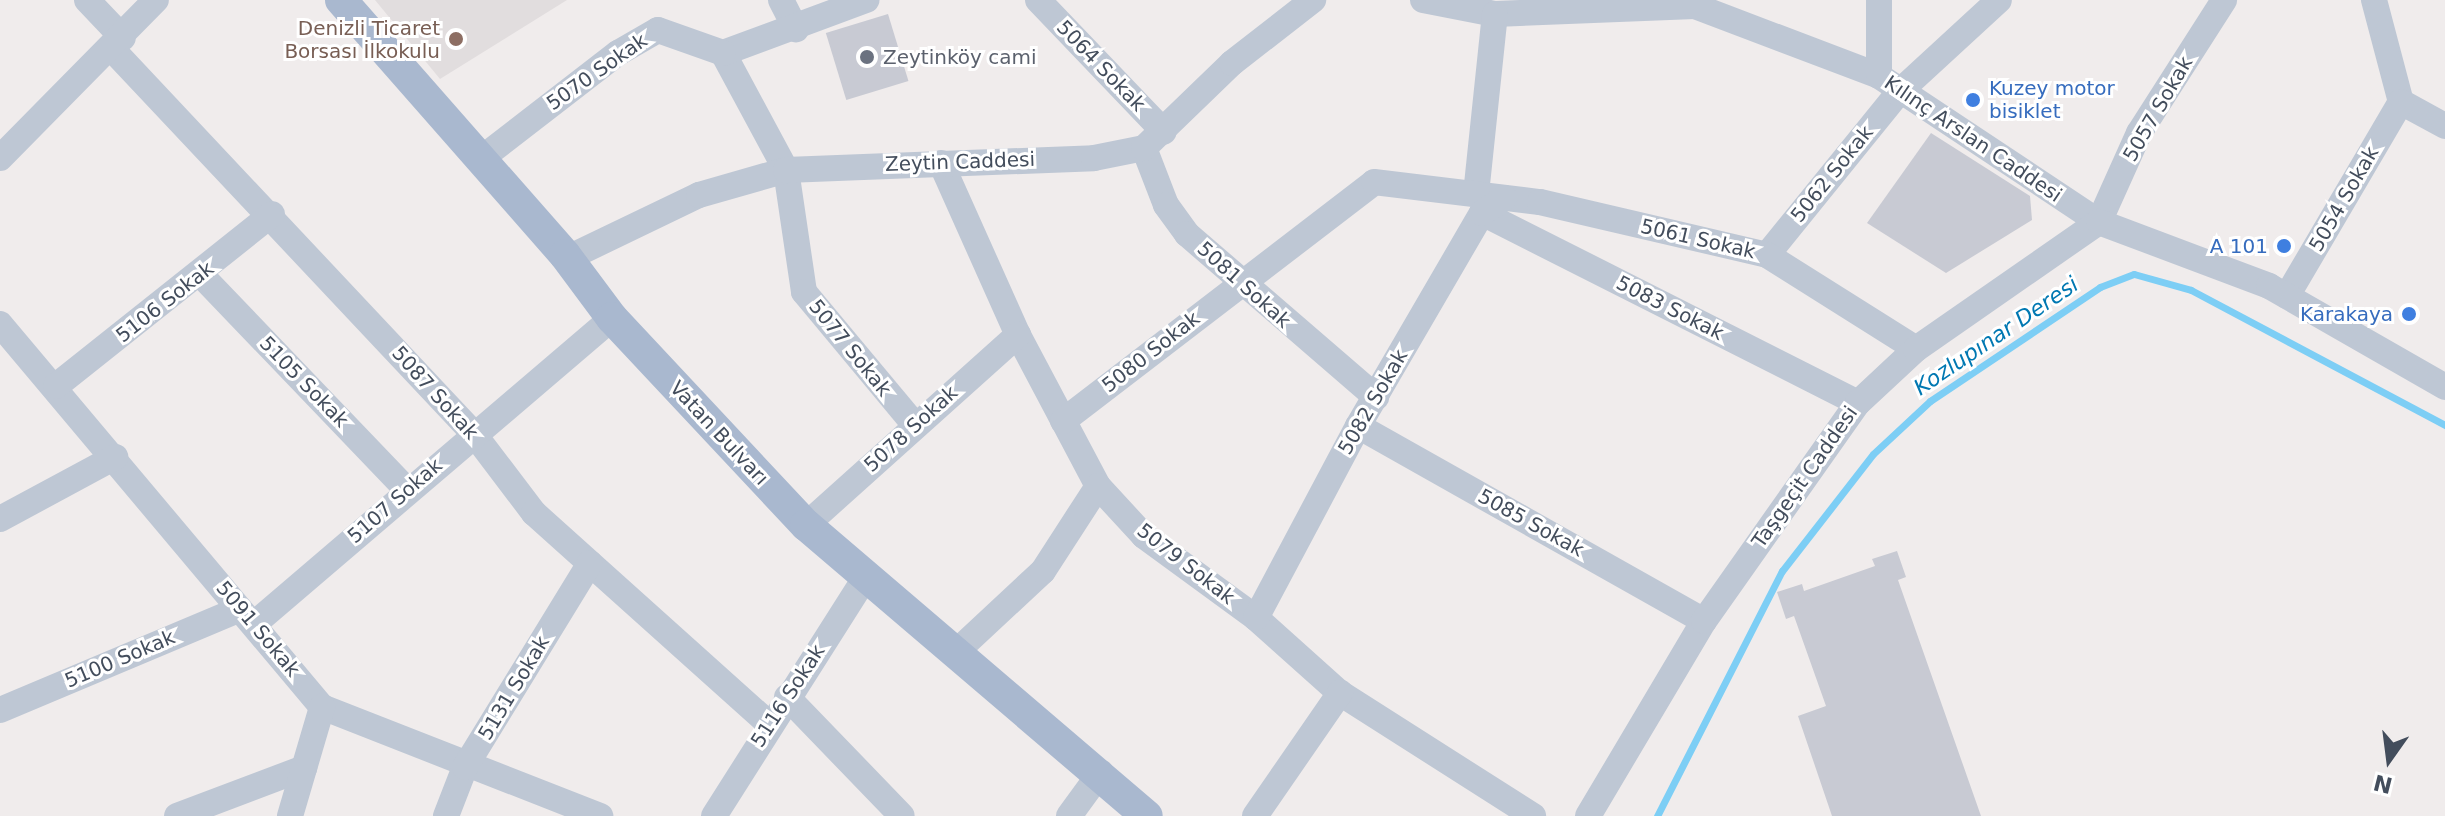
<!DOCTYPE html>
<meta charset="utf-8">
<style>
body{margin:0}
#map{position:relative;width:2445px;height:816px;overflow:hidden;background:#f0ecec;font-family:"DejaVu Sans",sans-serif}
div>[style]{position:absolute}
.education>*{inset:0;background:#e1ddde}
.stream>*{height:7px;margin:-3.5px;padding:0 3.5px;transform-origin:3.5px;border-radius:3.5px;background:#7dcef5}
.building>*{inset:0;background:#c8cad3;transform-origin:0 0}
.minor>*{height:26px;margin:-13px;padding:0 13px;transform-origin:13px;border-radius:13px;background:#bec7d4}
.major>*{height:32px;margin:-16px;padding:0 16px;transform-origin:16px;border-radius:16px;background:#a9b8cf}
.dots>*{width:22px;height:22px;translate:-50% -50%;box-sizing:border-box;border:4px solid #fff;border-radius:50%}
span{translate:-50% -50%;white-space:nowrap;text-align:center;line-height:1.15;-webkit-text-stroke:6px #fff;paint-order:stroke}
.education-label{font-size:20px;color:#785e54}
.right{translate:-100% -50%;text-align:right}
.worship-label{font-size:20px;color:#5b616d}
.left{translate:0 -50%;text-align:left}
.street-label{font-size:20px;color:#434d5c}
.shop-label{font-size:20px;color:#366cbe}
.water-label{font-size:22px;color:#0078b2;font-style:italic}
.north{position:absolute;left:2349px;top:720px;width:80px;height:80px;-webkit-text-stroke:6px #fff;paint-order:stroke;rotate:194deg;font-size:22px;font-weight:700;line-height:32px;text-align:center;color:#434d5c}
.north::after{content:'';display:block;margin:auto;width:28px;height:36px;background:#434d5c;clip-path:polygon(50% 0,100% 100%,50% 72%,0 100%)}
</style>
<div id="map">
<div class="education">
<div style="clip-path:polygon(375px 0,567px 0,440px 79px)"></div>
</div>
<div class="stream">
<div style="left:1657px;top:816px;width:275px;rotate:-63deg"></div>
<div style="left:1782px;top:571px;width:148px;rotate:-52.1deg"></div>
<div style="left:1873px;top:454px;width:78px;rotate:-42.9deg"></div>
<div style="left:1930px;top:401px;width:205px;rotate:-33.8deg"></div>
<div style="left:2100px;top:287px;width:36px;rotate:-21deg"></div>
<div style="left:2134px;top:274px;width:59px;rotate:15.7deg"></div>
<div style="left:2191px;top:290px;width:288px;rotate:28deg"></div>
</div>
<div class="building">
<div style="left:888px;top:14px;width:70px;height:65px;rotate:73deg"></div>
<div style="clip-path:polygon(1931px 133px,2030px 196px,2032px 220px,1946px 273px,1867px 223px)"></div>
<div style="clip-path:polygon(1897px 551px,1906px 577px,1898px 580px,1981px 816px,1832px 816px,1798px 716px,1826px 706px,1794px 616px,1786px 619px,1777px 592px,1802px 584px,1804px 591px,1875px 566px,1872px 559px)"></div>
</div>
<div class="minor">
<div style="left:87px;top:0;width:52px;rotate:46.5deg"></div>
<div style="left:781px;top:0;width:33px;rotate:63deg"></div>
<div style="left:1038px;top:0;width:182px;rotate:46.3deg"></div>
<div style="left:1423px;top:0;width:73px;rotate:11deg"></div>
<div style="left:1495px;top:14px;width:200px;rotate:-2.3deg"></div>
<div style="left:1695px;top:6px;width:197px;rotate:20.8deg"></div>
<div style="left:1879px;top:76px;width:264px;rotate:33.6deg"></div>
<div style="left:2099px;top:222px;width:98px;rotate:-65.8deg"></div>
<div style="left:2139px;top:133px;width:158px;rotate:-57.4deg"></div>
<div style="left:2374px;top:0;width:106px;rotate:75.2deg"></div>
<div style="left:2401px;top:102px;width:50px;rotate:28.6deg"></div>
<div style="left:112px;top:49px;width:528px;rotate:46.76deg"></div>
<div style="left:474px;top:434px;width:99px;rotate:52.8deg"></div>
<div style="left:534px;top:513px;width:316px;rotate:41.9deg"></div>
<div style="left:723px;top:53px;width:133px;rotate:61.7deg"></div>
<div style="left:786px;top:170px;width:123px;rotate:81.6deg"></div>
<div style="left:804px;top:292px;width:173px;rotate:50.2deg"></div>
<div style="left:723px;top:53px;width:153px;rotate:-20.3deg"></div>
<div style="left:1879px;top:76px;width:76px;rotate:-90deg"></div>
<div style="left:1144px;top:148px;width:61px;rotate:68.9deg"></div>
<div style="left:1166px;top:205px;width:36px;rotate:54deg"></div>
<div style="left:1187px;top:234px;width:250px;rotate:40.8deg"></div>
<div style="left:0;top:158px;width:222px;rotate:-45.4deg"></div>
<div style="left:482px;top:158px;width:172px;rotate:-37.7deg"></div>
<div style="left:618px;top:53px;width:46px;rotate:-29.9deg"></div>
<div style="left:658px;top:30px;width:69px;rotate:19.5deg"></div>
<div style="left:941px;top:163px;width:188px;rotate:65.9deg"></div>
<div style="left:1018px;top:335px;width:171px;rotate:62.1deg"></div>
<div style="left:1098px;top:486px;width:68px;rotate:47.4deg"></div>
<div style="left:1144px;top:536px;width:139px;rotate:36.2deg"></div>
<div style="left:1256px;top:618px;width:113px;rotate:41.8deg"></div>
<div style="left:1340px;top:693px;width:229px;rotate:32.5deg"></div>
<div style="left:1476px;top:194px;width:181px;rotate:-84deg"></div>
<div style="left:1482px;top:213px;width:421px;rotate:26.8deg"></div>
<div style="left:1767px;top:255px;width:208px;rotate:-51deg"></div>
<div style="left:1898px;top:93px;width:137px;rotate:-42.6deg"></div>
<div style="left:568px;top:258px;width:145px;rotate:-25.7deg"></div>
<div style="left:699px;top:195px;width:91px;rotate:-16deg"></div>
<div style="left:786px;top:170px;width:308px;rotate:-2.2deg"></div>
<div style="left:1094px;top:158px;width:51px;rotate:-11.3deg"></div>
<div style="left:1144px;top:148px;width:122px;rotate:-44deg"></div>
<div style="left:1232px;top:63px;width:103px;rotate:-37.9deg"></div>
<div style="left:201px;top:275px;width:296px;rotate:46.2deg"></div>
<div style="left:2287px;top:296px;width:225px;rotate:-59.6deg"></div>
<div style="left:0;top:324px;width:500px;rotate:49.95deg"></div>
<div style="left:322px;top:707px;width:299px;rotate:21.4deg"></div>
<div style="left:56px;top:386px;width:276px;rotate:-38.5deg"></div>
<div style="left:1063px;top:421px;width:392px;rotate:-37.5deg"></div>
<div style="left:1374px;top:182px;width:167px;rotate:6.9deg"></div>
<div style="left:1540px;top:202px;width:233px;rotate:13.1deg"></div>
<div style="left:1767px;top:255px;width:176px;rotate:32.2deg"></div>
<div style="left:1358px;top:426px;width:397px;rotate:29.4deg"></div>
<div style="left:0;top:519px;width:131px;rotate:-28.3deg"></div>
<div style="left:806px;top:525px;width:285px;rotate:-41.9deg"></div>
<div style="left:1256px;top:618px;width:217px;rotate:-62deg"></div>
<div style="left:1358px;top:426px;width:246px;rotate:-59.8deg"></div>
<div style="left:1482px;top:213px;width:27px;rotate:-34deg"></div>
<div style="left:254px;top:624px;width:471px;rotate:-40.5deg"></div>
<div style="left:955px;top:653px;width:120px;rotate:-43deg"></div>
<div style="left:1043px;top:571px;width:101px;rotate:-57.1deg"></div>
<div style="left:787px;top:697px;width:165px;rotate:46deg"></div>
<div style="left:0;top:710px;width:260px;rotate:-22.8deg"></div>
<div style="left:177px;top:816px;width:136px;rotate:-20.7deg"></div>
<div style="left:290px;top:816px;width:114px;rotate:-73.6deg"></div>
<div style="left:446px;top:816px;width:53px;rotate:-68.8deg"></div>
<div style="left:465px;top:767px;width:239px;rotate:-58.5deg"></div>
<div style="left:714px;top:816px;width:282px;rotate:-57.6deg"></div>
<div style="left:1069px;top:816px;width:54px;rotate:-54deg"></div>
<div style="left:1255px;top:816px;width:150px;rotate:-55.4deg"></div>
<div style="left:1588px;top:816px;width:227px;rotate:-59.3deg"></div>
<div style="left:1704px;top:621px;width:267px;rotate:-54.8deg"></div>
<div style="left:1858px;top:403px;width:79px;rotate:-43deg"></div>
<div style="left:1916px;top:349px;width:223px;rotate:-34.8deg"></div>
<div style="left:2099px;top:222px;width:182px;rotate:20.6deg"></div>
<div style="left:2269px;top:286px;width:203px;rotate:29.8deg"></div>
</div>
<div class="major">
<div style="left:341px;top:0;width:339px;rotate:48.7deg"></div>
<div style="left:565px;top:255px;width:79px;rotate:53.3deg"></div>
<div style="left:612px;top:318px;width:284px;rotate:46.9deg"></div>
<div style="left:806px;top:525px;width:448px;rotate:40.5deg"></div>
</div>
<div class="dots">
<div style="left:456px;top:39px;background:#8d6e63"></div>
<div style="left:867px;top:57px;background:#6b7280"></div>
<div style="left:1973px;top:100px;background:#3f7fe0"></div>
<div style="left:2284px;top:246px;background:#3f7fe0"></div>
<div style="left:2409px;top:314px;background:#3f7fe0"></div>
</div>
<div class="education-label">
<span class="right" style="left:440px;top:40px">Denizli Ticaret<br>Borsası İlkokulu</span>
</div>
<div class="worship-label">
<span class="left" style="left:883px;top:57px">Zeytinköy cami</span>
</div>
<div class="street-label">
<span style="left:1101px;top:66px;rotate:46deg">5064 Sokak</span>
<span style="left:597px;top:72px;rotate:-35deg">5070 Sokak</span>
<span style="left:2158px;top:109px;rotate:-60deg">5057 Sokak</span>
<span style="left:1973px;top:139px;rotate:34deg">Kılınç Arslan Caddesi</span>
<span style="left:960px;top:162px;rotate:-2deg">Zeytin Caddesi</span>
<span style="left:1832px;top:174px;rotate:-51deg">5062 Sokak</span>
<span style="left:2344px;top:199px;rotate:-60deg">5054 Sokak</span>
<span style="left:1698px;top:239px;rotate:13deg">5061 Sokak</span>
<span style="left:1244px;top:285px;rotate:42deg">5081 Sokak</span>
<span style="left:165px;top:302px;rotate:-38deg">5106 Sokak</span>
<span style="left:1670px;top:308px;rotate:27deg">5083 Sokak</span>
<span style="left:850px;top:348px;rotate:51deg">5077 Sokak</span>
<span style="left:1151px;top:352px;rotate:-38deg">5080 Sokak</span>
<span style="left:304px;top:382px;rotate:46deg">5105 Sokak</span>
<span style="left:435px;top:393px;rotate:48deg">5087 Sokak</span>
<span style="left:1373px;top:402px;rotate:-60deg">5082 Sokak</span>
<span style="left:911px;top:429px;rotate:-42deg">5078 Sokak</span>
<span style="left:719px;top:433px;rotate:47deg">Vatan Bulvarı</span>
<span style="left:1805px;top:477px;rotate:-55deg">Taşgeçit Caddesi</span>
<span style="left:395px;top:501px;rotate:-41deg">5107 Sokak</span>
<span style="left:1531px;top:523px;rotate:29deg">5085 Sokak</span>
<span style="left:1186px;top:564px;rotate:38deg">5079 Sokak</span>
<span style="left:258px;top:629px;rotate:50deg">5091 Sokak</span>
<span style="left:120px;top:659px;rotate:-23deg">5100 Sokak</span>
<span style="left:514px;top:688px;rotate:-59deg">5131 Sokak</span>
<span style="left:788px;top:696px;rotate:-57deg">5116 Sokak</span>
</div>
<div class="shop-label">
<span class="left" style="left:1989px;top:100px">Kuzey motor<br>bisiklet</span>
<span class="right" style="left:2268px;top:246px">A 101</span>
<span class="right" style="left:2393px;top:314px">Karakaya</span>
</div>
<div class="water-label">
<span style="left:1996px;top:336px;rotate:-34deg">Kozlupınar Deresi</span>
</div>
<div class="north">N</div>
</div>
